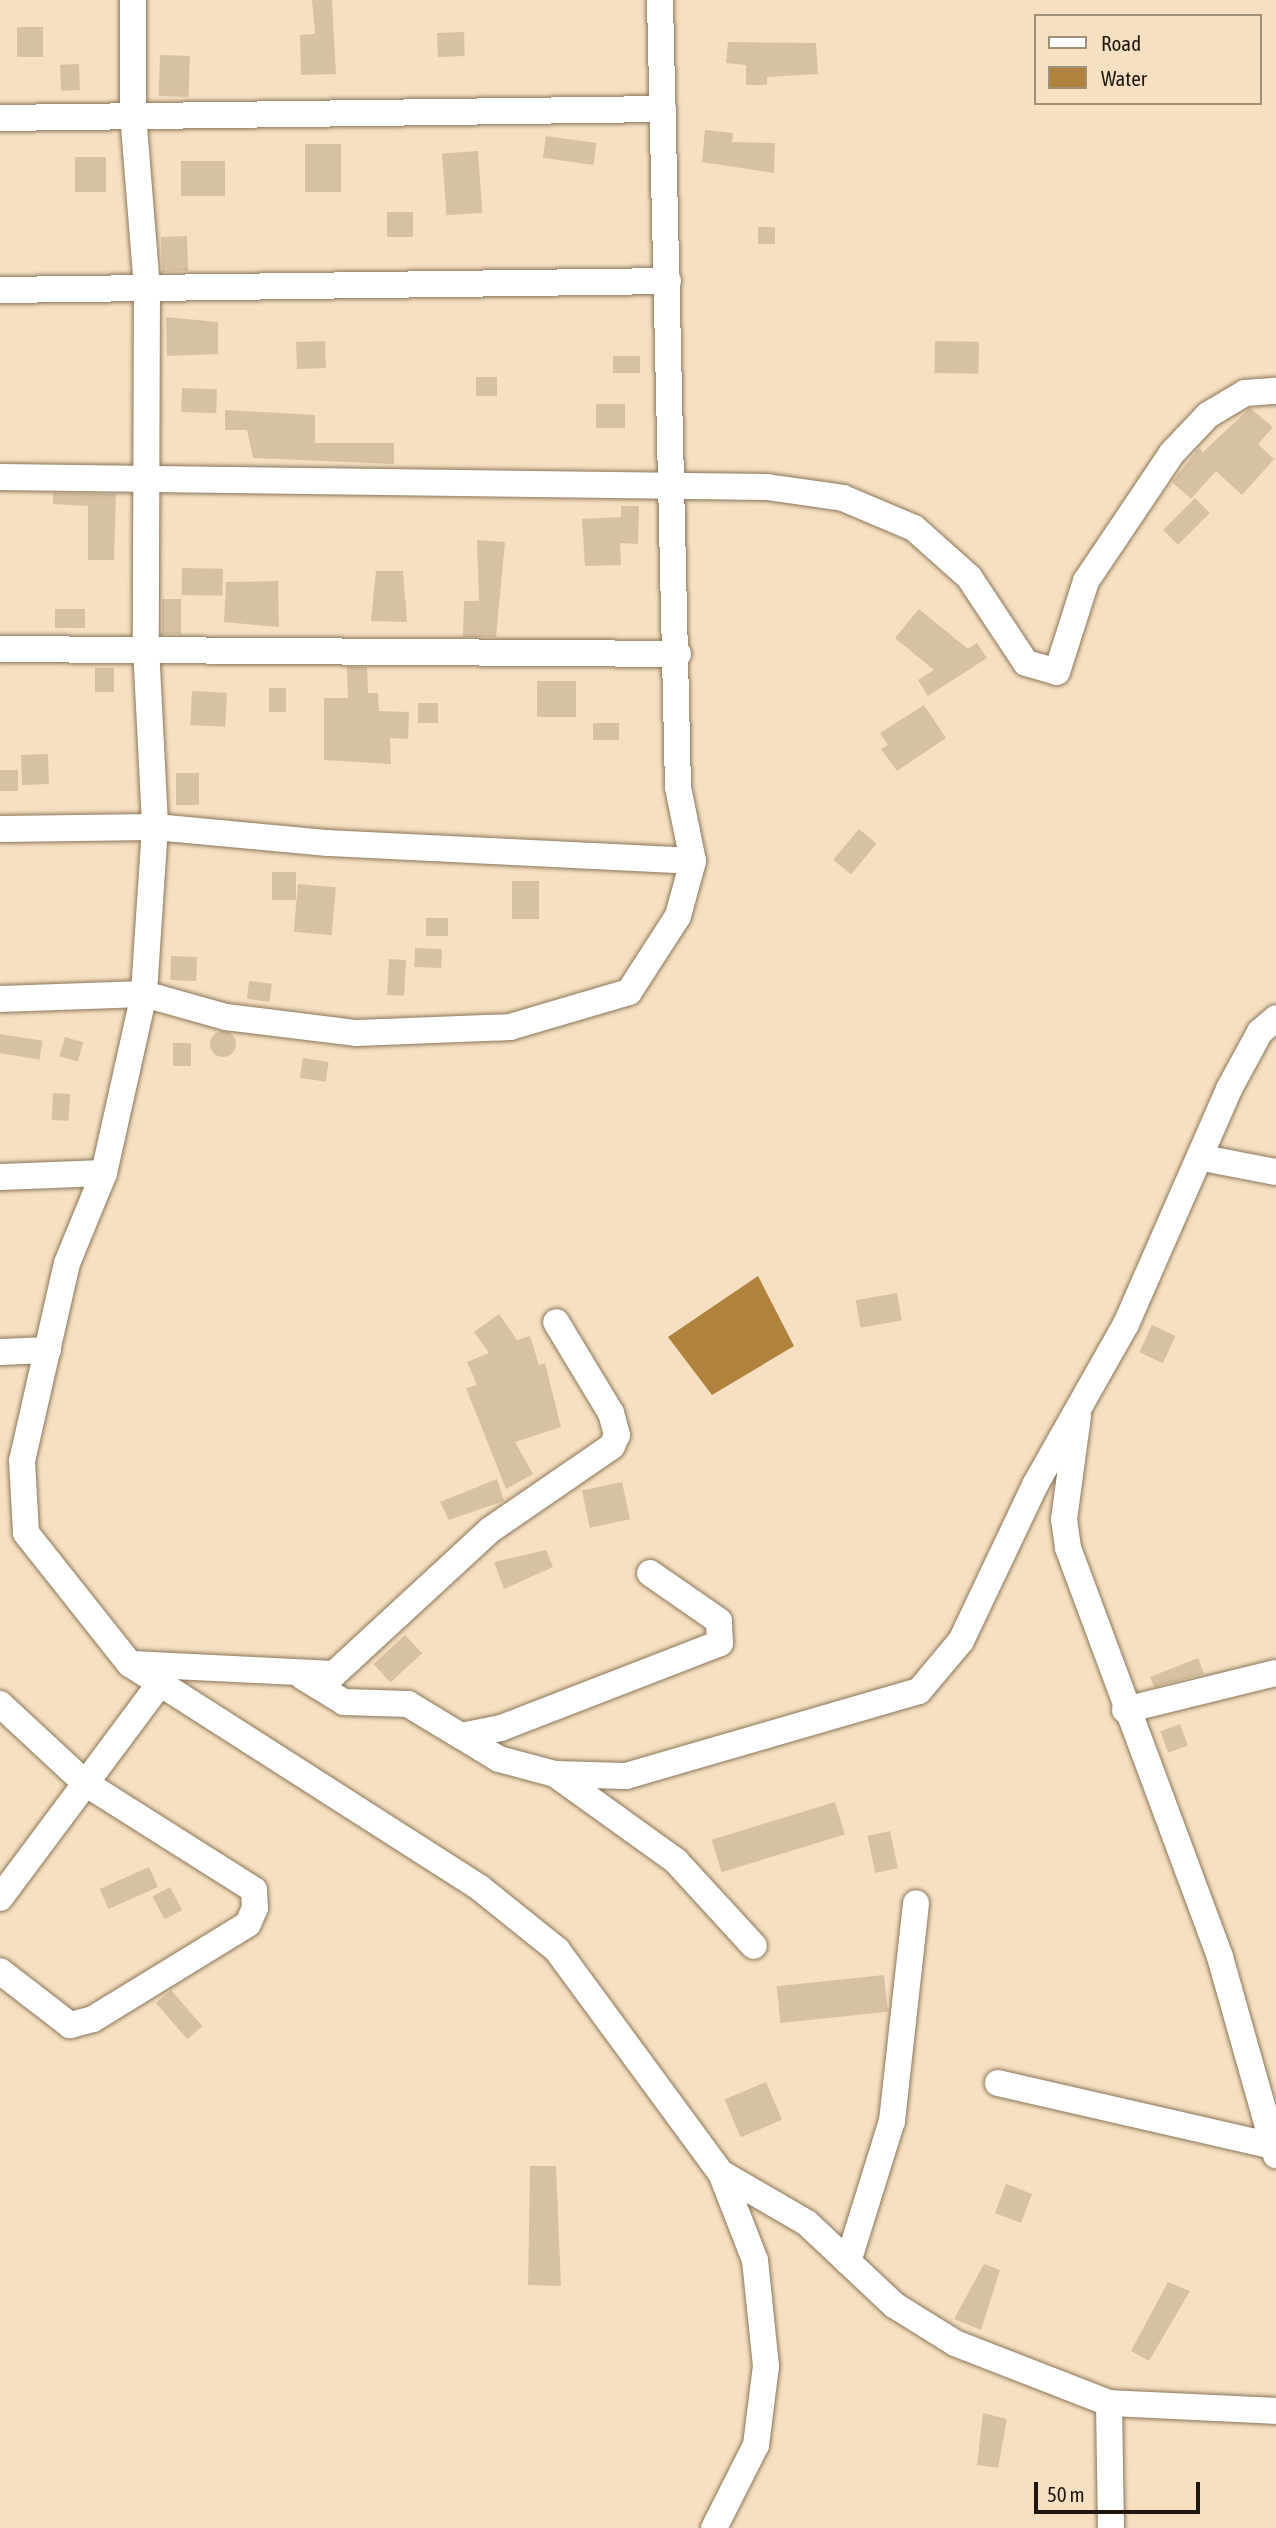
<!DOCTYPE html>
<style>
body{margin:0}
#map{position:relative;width:1276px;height:2528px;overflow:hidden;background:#f7e0c2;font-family:"Asap Condensed",sans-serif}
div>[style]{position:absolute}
.water>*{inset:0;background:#af823e}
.building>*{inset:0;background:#d7c1a3;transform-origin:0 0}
.round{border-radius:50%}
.roads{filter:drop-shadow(0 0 2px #8a765a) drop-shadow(0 0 2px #8a765a)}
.minor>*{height:26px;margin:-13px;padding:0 13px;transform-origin:13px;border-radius:13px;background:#fff}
span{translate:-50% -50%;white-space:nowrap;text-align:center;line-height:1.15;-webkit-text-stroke:7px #f7e0c2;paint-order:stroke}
.legend{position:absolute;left:1034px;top:14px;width:228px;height:91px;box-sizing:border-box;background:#f7e0c2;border:2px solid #a09079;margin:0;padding:9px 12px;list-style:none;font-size:21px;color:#1e170c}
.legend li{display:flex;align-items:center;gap:14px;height:35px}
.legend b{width:35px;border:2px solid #a09079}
.scale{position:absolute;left:1034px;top:2482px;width:166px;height:32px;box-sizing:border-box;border:4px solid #1e170c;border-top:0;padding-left:9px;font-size:21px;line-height:24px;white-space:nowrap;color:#1e170c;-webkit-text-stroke:5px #f7e0c2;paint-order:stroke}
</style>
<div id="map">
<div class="water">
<div style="clip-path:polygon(758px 1276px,794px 1346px,712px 1395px,668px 1337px)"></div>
</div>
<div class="building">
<div style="clip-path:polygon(312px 0,332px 0,336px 74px,301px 75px,300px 35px,315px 34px)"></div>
<div style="left:17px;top:27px;width:26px;height:30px"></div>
<div style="left:464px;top:32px;width:24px;height:27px;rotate:88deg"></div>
<div style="clip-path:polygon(728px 42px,816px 43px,818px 74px,767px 77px,767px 85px,746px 85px,746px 65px,726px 63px)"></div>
<div style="left:160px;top:55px;width:30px;height:41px;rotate:2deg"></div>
<div style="left:79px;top:64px;width:26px;height:19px;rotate:88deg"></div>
<div style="clip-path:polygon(705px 130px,733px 133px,732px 142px,775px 143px,774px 173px,702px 162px)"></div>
<div style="left:546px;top:136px;width:51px;height:22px;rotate:8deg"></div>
<div style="left:341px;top:144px;width:48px;height:36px;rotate:90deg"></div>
<div style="left:478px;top:151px;width:62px;height:36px;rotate:86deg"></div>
<div style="left:106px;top:157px;width:35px;height:31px;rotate:90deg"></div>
<div style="left:181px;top:161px;width:44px;height:35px"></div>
<div style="left:387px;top:212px;width:26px;height:25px"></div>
<div style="left:758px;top:227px;width:17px;height:17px"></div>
<div style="left:187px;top:236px;width:35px;height:26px;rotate:88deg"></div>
<div style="clip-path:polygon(166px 317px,218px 322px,218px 354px,167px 356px)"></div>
<div style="left:325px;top:341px;width:27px;height:29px;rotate:88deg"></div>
<div style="left:935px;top:341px;width:44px;height:32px;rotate:1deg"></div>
<div style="left:640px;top:356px;width:17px;height:27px;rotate:90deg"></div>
<div style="left:476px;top:377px;width:21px;height:19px"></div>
<div style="left:182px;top:388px;width:35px;height:24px;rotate:2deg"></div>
<div style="left:596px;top:404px;width:29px;height:24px"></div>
<div style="clip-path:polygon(1250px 408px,1273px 427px,1258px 444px,1274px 459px,1242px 495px,1216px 471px,1191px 499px,1172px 482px,1199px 448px,1203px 452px)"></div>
<div style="clip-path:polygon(225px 410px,315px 415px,315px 443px,394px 443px,394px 464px,253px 458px,247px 430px,225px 430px)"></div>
<div style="clip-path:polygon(53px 493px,116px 494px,114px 560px,88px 560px,88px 506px,53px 504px)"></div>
<div style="left:1195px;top:498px;width:21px;height:45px;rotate:45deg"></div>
<div style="clip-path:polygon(621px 506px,639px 506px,638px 544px,620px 543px,621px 565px,585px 566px,582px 519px,621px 517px)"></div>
<div style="clip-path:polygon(477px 540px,505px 542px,496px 637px,463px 637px,464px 601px,479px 601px)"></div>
<div style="left:182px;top:568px;width:41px;height:27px;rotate:1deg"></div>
<div style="clip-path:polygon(376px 571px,403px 571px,407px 622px,371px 621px)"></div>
<div style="clip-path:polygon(278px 581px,279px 627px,224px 622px,226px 582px)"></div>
<div style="left:162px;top:599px;width:19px;height:35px"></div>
<div style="left:55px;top:609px;width:30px;height:19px"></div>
<div style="clip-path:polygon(919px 609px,968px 649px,977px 643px,987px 658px,928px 696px,918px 680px,934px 670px,895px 638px)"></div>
<div style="clip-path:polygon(347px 667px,367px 667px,368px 693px,378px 693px,379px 711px,409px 712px,408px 739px,390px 738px,391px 764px,324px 760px,324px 698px,348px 698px)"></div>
<div style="left:114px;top:668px;width:24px;height:19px;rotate:90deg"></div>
<div style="left:537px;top:681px;width:39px;height:36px"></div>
<div style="left:269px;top:688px;width:17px;height:24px"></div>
<div style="left:192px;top:691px;width:35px;height:34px;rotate:3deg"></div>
<div style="left:418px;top:703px;width:20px;height:20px"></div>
<div style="clip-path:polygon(924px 705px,946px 738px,897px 771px,881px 749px,888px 745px,880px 733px)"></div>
<div style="left:593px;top:723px;width:26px;height:17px"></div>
<div style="left:48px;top:754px;width:30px;height:27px;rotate:88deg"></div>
<div style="left:0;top:770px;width:18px;height:21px"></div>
<div style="left:176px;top:773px;width:23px;height:32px"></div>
<div style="left:859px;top:829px;width:23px;height:40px;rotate:40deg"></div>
<div style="left:272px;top:872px;width:24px;height:28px"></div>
<div style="left:512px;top:881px;width:27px;height:38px"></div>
<div style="left:298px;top:884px;width:38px;height:48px;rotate:5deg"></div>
<div style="left:426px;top:918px;width:22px;height:18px"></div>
<div style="left:415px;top:948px;width:27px;height:19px;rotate:2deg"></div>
<div style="left:171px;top:956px;width:26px;height:24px;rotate:2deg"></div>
<div style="left:389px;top:959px;width:17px;height:36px;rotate:3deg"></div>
<div style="left:249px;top:981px;width:23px;height:18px;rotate:7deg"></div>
<div class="round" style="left:210px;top:1031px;width:26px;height:26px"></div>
<div style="left:0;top:1034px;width:43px;height:19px;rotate:9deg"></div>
<div style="left:65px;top:1037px;width:19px;height:20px;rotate:16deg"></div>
<div style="left:173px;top:1043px;width:18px;height:23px"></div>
<div style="left:303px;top:1058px;width:26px;height:20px;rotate:9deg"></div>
<div style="left:53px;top:1093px;width:17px;height:27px;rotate:3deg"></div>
<div style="left:897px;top:1293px;width:28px;height:42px;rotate:80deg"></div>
<div style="clip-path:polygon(499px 1314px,517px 1340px,530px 1336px,539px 1365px,545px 1363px,561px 1427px,515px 1442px,533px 1474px,506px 1489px,466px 1388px,477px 1385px,467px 1362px,489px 1353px,474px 1332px)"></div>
<div style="left:1152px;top:1325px;width:26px;height:30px;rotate:25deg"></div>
<div style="clip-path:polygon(497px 1479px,504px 1501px,449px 1520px,440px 1502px)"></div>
<div style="left:622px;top:1482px;width:38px;height:41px;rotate:78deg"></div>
<div style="clip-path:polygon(546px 1550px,553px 1567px,504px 1589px,494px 1562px)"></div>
<div style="left:405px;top:1635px;width:25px;height:43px;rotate:47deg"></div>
<div style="clip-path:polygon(1198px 1658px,1204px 1674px,1154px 1687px,1150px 1677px)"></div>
<div style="left:1180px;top:1724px;width:23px;height:21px;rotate:70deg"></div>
<div style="left:835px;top:1802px;width:34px;height:129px;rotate:73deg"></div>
<div style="left:890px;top:1831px;width:38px;height:23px;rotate:78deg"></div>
<div style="left:149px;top:1867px;width:22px;height:54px;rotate:66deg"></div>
<div style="left:170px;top:1887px;width:26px;height:20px;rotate:62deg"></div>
<div style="left:884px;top:1975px;width:37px;height:108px;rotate:84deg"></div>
<div style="left:171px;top:1990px;width:48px;height:20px;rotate:49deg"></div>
<div style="left:766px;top:2082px;width:41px;height:45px;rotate:67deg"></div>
<div style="clip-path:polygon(530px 2166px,556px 2166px,561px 2286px,528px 2285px)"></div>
<div style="left:1006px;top:2184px;width:28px;height:31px;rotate:21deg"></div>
<div style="clip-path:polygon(984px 2264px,1000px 2270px,981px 2330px,954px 2319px)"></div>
<div style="clip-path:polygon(1168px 2282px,1190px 2291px,1149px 2361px,1131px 2351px)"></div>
<div style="clip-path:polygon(983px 2413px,1007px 2419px,998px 2468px,977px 2465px)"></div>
</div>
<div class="roads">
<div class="minor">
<div style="left:133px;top:0;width:114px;rotate:90deg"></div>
<div style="left:133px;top:114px;width:174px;rotate:85.4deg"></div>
<div style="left:147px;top:287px;width:360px;rotate:90.2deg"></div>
<div style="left:146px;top:647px;width:180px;rotate:87.1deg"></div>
<div style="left:155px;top:827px;width:167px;rotate:93.8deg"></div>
<div style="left:144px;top:994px;width:183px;rotate:102.6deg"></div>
<div style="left:104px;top:1173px;width:97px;rotate:112.3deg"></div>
<div style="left:67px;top:1263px;width:203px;rotate:102.8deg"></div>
<div style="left:22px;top:1461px;width:72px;rotate:86.8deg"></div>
<div style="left:26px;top:1533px;width:167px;rotate:51.6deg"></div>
<div style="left:130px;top:1664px;width:416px;rotate:32.6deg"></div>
<div style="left:480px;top:1888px;width:99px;rotate:38.8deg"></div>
<div style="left:557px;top:1950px;width:277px;rotate:53.7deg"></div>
<div style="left:721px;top:2173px;width:93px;rotate:68.7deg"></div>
<div style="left:755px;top:2260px;width:107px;rotate:84.1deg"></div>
<div style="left:766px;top:2366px;width:80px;rotate:97.2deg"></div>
<div style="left:756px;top:2445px;width:93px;rotate:116.8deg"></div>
<div style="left:0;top:118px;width:663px;rotate:-0.78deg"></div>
<div style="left:0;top:290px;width:668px;rotate:-0.77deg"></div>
<div style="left:0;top:477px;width:767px;rotate:0.75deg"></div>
<div style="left:767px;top:487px;width:77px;rotate:8.2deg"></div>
<div style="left:843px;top:498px;width:77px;rotate:22.9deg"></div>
<div style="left:914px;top:528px;width:74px;rotate:41.7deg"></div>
<div style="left:969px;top:577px;width:103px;rotate:56.5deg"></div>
<div style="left:1026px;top:663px;width:32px;rotate:16deg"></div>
<div style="left:1057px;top:672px;width:96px;rotate:-72.3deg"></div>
<div style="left:1086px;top:581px;width:154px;rotate:-56.1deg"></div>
<div style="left:1172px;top:453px;width:52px;rotate:-46.5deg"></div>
<div style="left:1208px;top:415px;width:43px;rotate:-30.7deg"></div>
<div style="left:1245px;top:393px;width:31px;rotate:-4deg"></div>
<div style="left:0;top:649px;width:678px;rotate:0.42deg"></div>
<div style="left:0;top:829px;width:155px;rotate:-0.7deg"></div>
<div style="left:155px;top:827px;width:174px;rotate:5.3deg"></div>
<div style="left:328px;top:843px;width:365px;rotate:2.8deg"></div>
<div style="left:0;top:999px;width:144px;rotate:-2deg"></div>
<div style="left:144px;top:994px;width:85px;rotate:15.7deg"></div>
<div style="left:226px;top:1017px;width:132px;rotate:7deg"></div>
<div style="left:357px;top:1033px;width:153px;rotate:-2.2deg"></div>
<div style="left:510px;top:1027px;width:124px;rotate:-16.4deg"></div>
<div style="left:629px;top:992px;width:90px;rotate:-57.2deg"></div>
<div style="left:678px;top:916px;width:57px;rotate:-74.7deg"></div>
<div style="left:693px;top:861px;width:76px;rotate:-101.5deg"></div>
<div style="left:678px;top:787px;width:787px;rotate:-91.31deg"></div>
<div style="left:1203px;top:1158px;width:74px;rotate:10.9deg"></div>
<div style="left:0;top:1177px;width:104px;rotate:-2.2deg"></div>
<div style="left:0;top:1352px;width:48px;rotate:-2.4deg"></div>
<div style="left:1078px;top:1416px;width:104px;rotate:97.7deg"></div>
<div style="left:1064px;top:1519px;width:29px;rotate:82deg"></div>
<div style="left:1068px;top:1548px;width:436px;rotate:69.6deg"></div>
<div style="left:1220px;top:1957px;width:206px;rotate:74.2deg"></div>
<div style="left:132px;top:1664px;width:202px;rotate:2.8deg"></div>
<div style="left:334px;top:1674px;width:212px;rotate:-42.7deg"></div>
<div style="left:490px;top:1530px;width:148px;rotate:-34.5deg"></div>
<div style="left:612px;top:1446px;width:12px;rotate:-66deg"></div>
<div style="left:617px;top:1435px;width:23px;rotate:-105deg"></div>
<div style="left:611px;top:1413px;width:106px;rotate:-121.1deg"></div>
<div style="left:303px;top:1677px;width:48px;rotate:31.4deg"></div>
<div style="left:344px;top:1702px;width:64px;rotate:1.8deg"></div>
<div style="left:408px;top:1704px;width:62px;rotate:31.1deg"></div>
<div style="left:461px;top:1736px;width:41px;rotate:-11.3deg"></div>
<div style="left:501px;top:1728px;width:235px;rotate:-21.2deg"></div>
<div style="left:720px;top:1643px;width:22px;rotate:-93deg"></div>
<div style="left:719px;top:1621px;width:84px;rotate:-145.2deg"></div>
<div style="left:0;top:1704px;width:116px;rotate:42.9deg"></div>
<div style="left:85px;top:1783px;width:200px;rotate:32.3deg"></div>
<div style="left:254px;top:1890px;width:18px;rotate:87deg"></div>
<div style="left:255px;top:1908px;width:17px;rotate:114deg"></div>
<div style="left:248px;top:1924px;width:182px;rotate:148.5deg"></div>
<div style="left:93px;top:2019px;width:24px;rotate:165deg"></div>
<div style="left:70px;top:2025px;width:88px;rotate:-142.4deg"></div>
<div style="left:1125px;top:1710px;width:155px;rotate:-13.8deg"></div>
<div style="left:461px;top:1736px;width:44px;rotate:31.2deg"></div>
<div style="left:499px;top:1759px;width:58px;rotate:15deg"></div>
<div style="left:555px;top:1774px;width:71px;rotate:1.6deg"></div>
<div style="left:626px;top:1776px;width:305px;rotate:-16.2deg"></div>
<div style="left:919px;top:1691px;width:65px;rotate:-50deg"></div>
<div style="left:961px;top:1641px;width:173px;rotate:-64.6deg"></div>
<div style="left:1035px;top:1485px;width:185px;rotate:-60.5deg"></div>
<div style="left:1126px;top:1324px;width:257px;rotate:-66.3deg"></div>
<div style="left:1229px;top:1089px;width:65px;rotate:-61.5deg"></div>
<div style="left:1260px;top:1032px;width:21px;rotate:-41deg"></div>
<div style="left:555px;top:1774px;width:149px;rotate:35.7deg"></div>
<div style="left:676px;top:1861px;width:115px;rotate:47.5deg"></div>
<div style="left:0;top:1898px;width:268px;rotate:-53.3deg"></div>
<div style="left:998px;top:2083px;width:283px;rotate:12.9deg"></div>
<div style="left:721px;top:2173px;width:99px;rotate:30.2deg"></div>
<div style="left:807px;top:2223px;width:120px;rotate:43.3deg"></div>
<div style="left:894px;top:2305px;width:72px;rotate:31.9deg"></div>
<div style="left:955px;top:2343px;width:165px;rotate:21.3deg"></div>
<div style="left:1109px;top:2403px;width:167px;rotate:2.7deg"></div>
<div style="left:848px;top:2262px;width:148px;rotate:-72.7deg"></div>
<div style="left:892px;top:2121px;width:219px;rotate:-83.7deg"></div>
<div style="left:1109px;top:2403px;width:125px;rotate:89.1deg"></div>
</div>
</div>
<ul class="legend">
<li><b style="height:9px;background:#fff"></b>Road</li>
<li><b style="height:19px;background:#af823e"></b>Water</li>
</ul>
<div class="scale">50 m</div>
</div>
